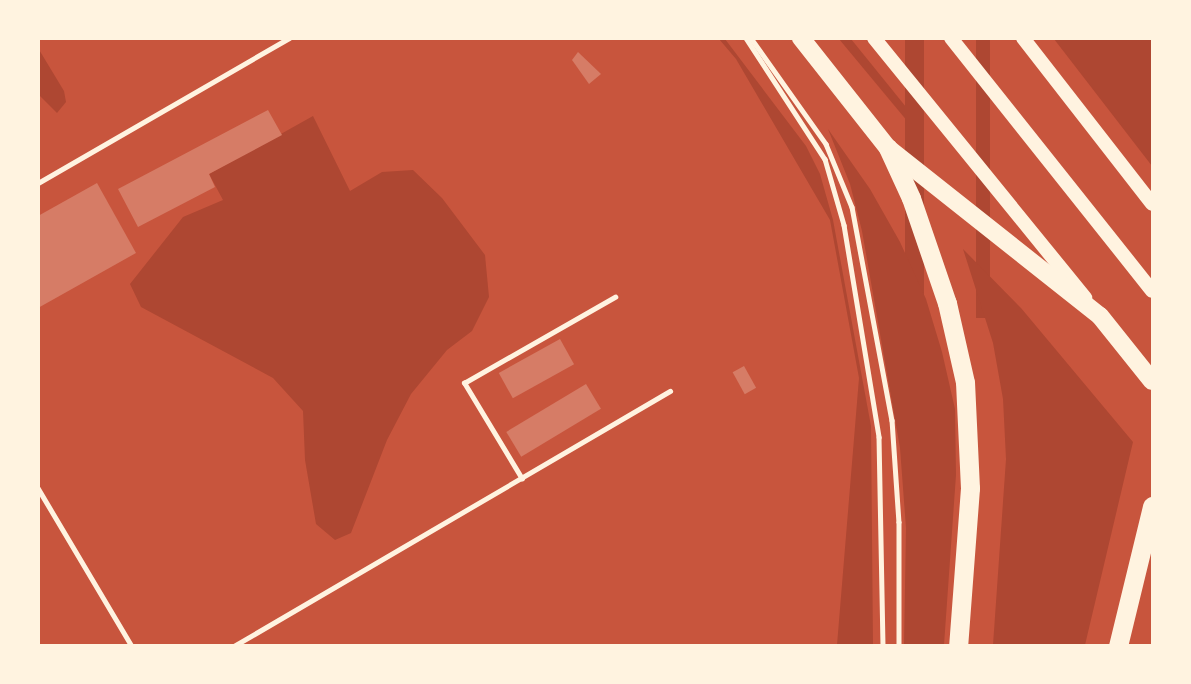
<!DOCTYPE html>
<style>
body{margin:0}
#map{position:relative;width:1191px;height:684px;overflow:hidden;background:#c8553d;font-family:Signika,sans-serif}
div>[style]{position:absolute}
.green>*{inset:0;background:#ae4732;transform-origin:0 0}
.building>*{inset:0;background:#d67c66;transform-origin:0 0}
.path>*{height:4.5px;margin:-2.25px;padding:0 2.25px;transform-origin:2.25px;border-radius:2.25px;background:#fff3e0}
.secondary>*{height:14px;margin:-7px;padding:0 7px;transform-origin:7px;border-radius:7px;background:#fff3e0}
.primary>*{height:18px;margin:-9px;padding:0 9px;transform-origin:9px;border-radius:9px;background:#fff3e0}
.trunk>*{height:19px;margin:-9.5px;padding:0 9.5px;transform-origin:9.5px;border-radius:9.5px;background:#fff3e0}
span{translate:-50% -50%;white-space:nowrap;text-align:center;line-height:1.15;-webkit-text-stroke:6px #fff3e0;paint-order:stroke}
.frame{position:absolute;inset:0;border:40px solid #fff3e0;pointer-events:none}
</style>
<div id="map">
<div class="green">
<div style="clip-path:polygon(719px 39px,725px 39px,806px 146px,820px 174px,833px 220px,871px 426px,873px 645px,837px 645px,859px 378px,830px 220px,736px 59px)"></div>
<div style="clip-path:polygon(839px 39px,851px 39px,919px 123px,913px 128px)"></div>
<div style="left:905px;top:39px;width:19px;height:371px"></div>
<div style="left:976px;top:39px;width:14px;height:279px"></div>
<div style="clip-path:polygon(1054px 39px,1152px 39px,1152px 166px)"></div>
<div style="clip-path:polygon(38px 48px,64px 91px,66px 102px,57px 113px,39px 95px)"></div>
<div style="clip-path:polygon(313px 116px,350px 191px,382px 172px,413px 170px,442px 198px,485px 255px,489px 297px,472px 331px,447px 350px,411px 394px,387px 440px,351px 533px,335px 540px,316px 524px,305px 460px,303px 411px,273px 378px,141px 307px,130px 284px,183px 217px,223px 200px,209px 174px)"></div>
<div style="clip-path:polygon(828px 129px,870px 189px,900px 242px,926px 299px,942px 352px,955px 409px,956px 475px,944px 645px,904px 645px,906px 528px,900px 448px,862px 231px,850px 184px)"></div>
<div style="clip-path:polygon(963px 249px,1021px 308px,1133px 442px,1085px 645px,993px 645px,1006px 459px,1003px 399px,993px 343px)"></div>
</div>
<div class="building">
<div style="clip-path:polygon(578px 52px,601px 74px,589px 84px,572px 60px)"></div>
<div style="clip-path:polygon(268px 110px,282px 135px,209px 174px,215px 187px,138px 227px,118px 189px)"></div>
<div style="clip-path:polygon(97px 183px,136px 253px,38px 308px,38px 216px)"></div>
<div style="left:560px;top:339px;width:29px;height:70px;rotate:61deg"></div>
<div style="left:744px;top:366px;width:25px;height:13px;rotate:61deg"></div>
<div style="left:586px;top:384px;width:29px;height:93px;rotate:59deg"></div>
</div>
<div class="path">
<div style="left:746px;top:38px;width:145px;rotate:56.9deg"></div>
<div style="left:825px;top:159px;width:69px;rotate:73.9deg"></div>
<div style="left:844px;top:225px;width:215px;rotate:80.6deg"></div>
<div style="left:879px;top:437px;width:209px;rotate:88.9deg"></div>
<div style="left:751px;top:38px;width:130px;rotate:54.7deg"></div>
<div style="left:826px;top:144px;width:68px;rotate:67.6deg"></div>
<div style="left:852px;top:207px;width:217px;rotate:79.4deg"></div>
<div style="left:892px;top:420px;width:102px;rotate:86.1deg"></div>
<div style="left:899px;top:522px;width:124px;rotate:90deg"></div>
<div style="left:38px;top:183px;width:290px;rotate:-30deg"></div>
<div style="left:522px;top:479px;width:112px;rotate:-121.1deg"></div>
<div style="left:464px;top:383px;width:174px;rotate:-29.7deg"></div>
<div style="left:38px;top:488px;width:184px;rotate:59.3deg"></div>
<div style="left:234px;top:646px;width:505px;rotate:-30.32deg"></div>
</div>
<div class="secondary">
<div style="left:874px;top:38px;width:335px;rotate:50.9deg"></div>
<div style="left:951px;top:38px;width:323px;rotate:51.5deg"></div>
<div style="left:1023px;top:38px;width:210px;rotate:52.1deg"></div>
</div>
<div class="primary">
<div style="left:801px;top:38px;width:140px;rotate:51.7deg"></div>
<div style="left:888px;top:148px;width:270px;rotate:38.4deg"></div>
<div style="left:1100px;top:316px;width:83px;rotate:51.3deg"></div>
</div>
<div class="trunk">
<div style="left:888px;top:148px;width:55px;rotate:65.3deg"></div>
<div style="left:911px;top:198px;width:111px;rotate:71.1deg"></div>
<div style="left:947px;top:303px;width:81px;rotate:77.2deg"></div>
<div style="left:965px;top:382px;width:106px;rotate:87.3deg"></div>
<div style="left:970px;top:488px;width:158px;rotate:94.3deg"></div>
<div style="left:1118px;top:646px;width:144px;rotate:-76.3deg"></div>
</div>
<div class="frame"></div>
</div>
